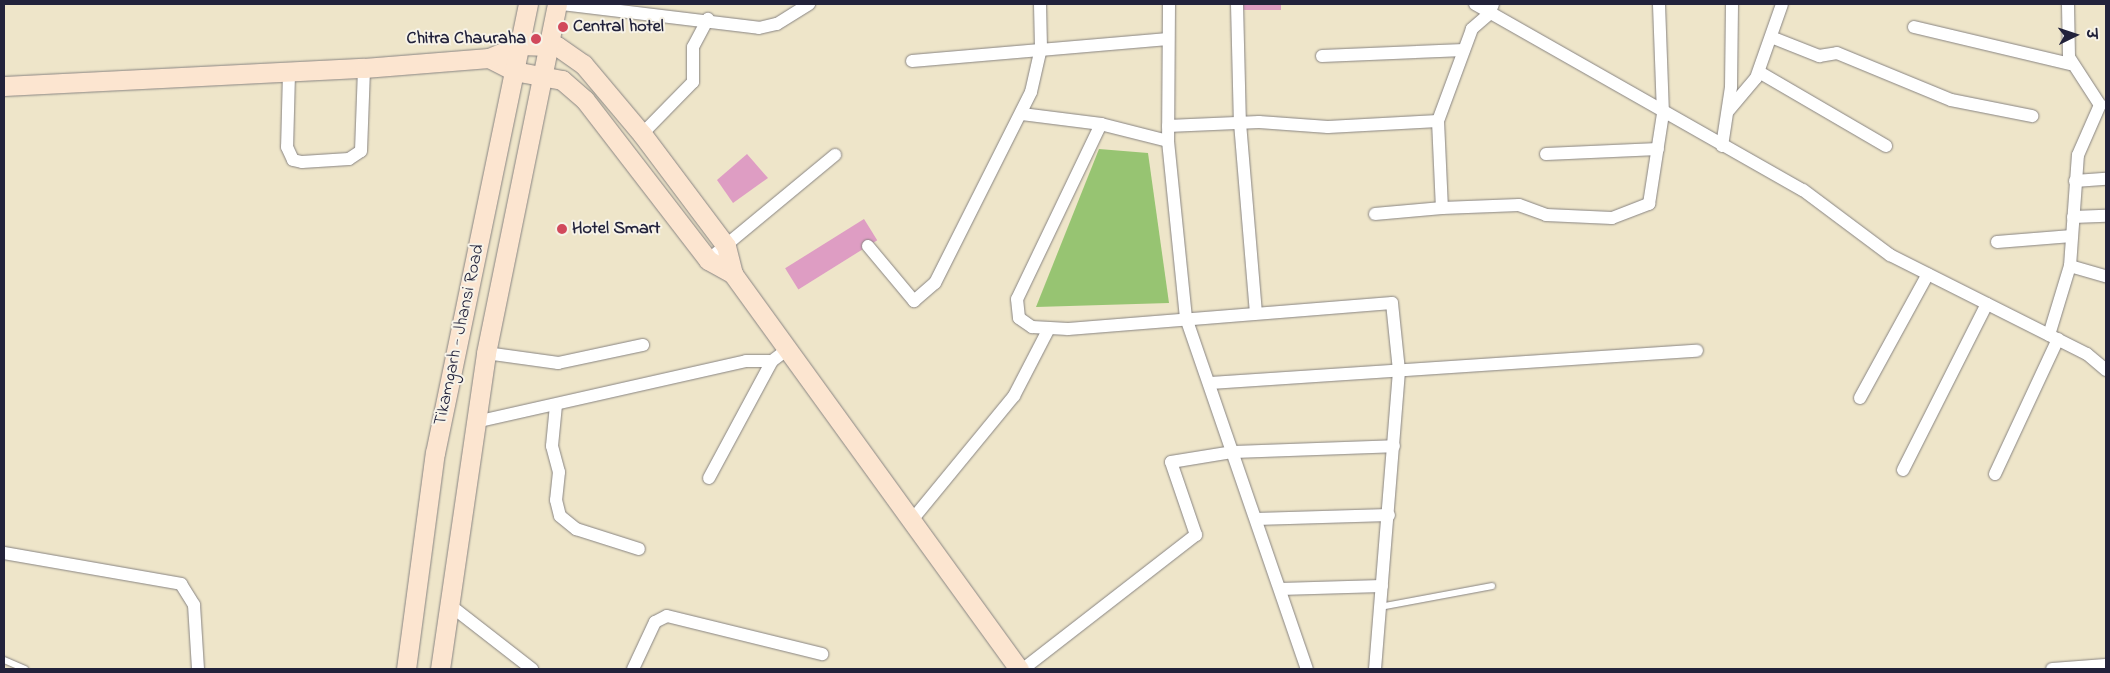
<!DOCTYPE html>
<meta charset="utf-8">
<style>
body{margin:0}
#map{position:relative;width:2110px;height:673px;overflow:hidden;background:#eee5c9;font-family:"Indie Flower","Playpen Sans Deva",sans-serif}
div>[style]{position:absolute}
.green>*{inset:0;background:#97c472}
.building>*{inset:0;background:#de9dc3;transform-origin:0 0}
.roads{filter:drop-shadow(0 0 1px #888482) drop-shadow(0 0 1px #888482)}
.lane>*{height:6px;margin:-3px;padding:0 3px;transform-origin:3px;border-radius:3px;background:#fff}
.street>*{height:12px;margin:-6px;padding:0 6px;transform-origin:6px;border-radius:6px;background:#fff}
.secondary>*{height:19px;margin:-9.5px;padding:0 9.5px;transform-origin:9.5px;border-radius:9.5px;background:#fce5d0}
.dots>*{width:14px;height:14px;translate:-50% -50%;box-sizing:border-box;border:2px solid #f7f3e8;border-radius:50%}
span{translate:-50% -50%;white-space:nowrap;text-align:center;line-height:1.15;-webkit-text-stroke:4px #f7f3e8;paint-order:stroke}
.poi-label{font-size:18px;color:#22223b;font-weight:700}
.left{translate:0 -50%;text-align:left}
.right{translate:-100% -50%;text-align:right}
.street-label{font-size:18px;color:#22223b}
.frame{position:absolute;inset:0;border:5px solid #22223b;pointer-events:none}
.north{position:absolute;left:2050px;top:10px;width:50px;height:50px;-webkit-text-stroke:4px #f7f3e8;paint-order:stroke;rotate:86deg;font-size:14px;font-weight:700;line-height:20px;text-align:center;color:#22223b}
.north::after{content:'';display:block;margin:auto;width:18px;height:22px;background:#22223b;clip-path:polygon(50% 0,100% 100%,50% 72%,0 100%)}
</style>
<div id="map">
<div class="green">
<div style="clip-path:polygon(1099px 149px,1148px 153px,1169px 303px,1036px 307px)"></div>
</div>
<div class="building">
<div style="left:1239px;top:4px;width:42px;height:6px"></div>
<div style="clip-path:polygon(747px 154px,768px 178px,733px 203px,717px 180px)"></div>
<div style="left:864px;top:219px;width:25px;height:93px;rotate:58deg"></div>
</div>
<div class="roads">
<div class="lane">
<div style="left:1380px;top:607px;width:114px;rotate:-10.6deg"></div>
<div style="left:4px;top:660px;width:23px;rotate:23deg"></div>
</div>
<div class="street">
<div style="left:562px;top:4px;width:198px;rotate:6.9deg"></div>
<div style="left:759px;top:28px;width:18px;rotate:-13deg"></div>
<div style="left:777px;top:24px;width:38px;rotate:-32deg"></div>
<div style="left:1169px;top:4px;width:137px;rotate:90.4deg"></div>
<div style="left:1168px;top:141px;width:178px;rotate:84.2deg"></div>
<div style="left:1186px;top:318px;width:371px;rotate:71deg"></div>
<div style="left:1237px;top:4px;width:119px;rotate:88.6deg"></div>
<div style="left:1240px;top:123px;width:191px;rotate:85.2deg"></div>
<div style="left:1475px;top:4px;width:377px;rotate:29.6deg"></div>
<div style="left:1803px;top:190px;width:109px;rotate:36.8deg"></div>
<div style="left:1890px;top:255px;width:220px;rotate:26.7deg"></div>
<div style="left:2087px;top:354px;width:25px;rotate:40deg"></div>
<div style="left:1493px;top:4px;width:11px;rotate:112deg"></div>
<div style="left:1489px;top:14px;width:23px;rotate:139deg"></div>
<div style="left:1472px;top:29px;width:98px;rotate:110.3deg"></div>
<div style="left:1438px;top:121px;width:87px;rotate:87.4deg"></div>
<div style="left:1442px;top:208px;width:77px;rotate:-2.2deg"></div>
<div style="left:1519px;top:205px;width:29px;rotate:20deg"></div>
<div style="left:1546px;top:215px;width:66px;rotate:2.6deg"></div>
<div style="left:1612px;top:218px;width:40px;rotate:-21deg"></div>
<div style="left:1649px;top:204px;width:91px;rotate:-81.2deg"></div>
<div style="left:1663px;top:114px;width:110px;rotate:-92.1deg"></div>
<div style="left:1914px;top:27px;width:161px;rotate:13.3deg"></div>
<div style="left:1771px;top:37px;width:52px;rotate:21.6deg"></div>
<div style="left:1819px;top:56px;width:18px;rotate:-9deg"></div>
<div style="left:1837px;top:53px;width:123px;rotate:22.4deg"></div>
<div style="left:1951px;top:100px;width:83px;rotate:11.2deg"></div>
<div style="left:1322px;top:56px;width:142px;rotate:-2.4deg"></div>
<div style="left:912px;top:61px;width:257px;rotate:-4.9deg"></div>
<div style="left:1759px;top:72px;width:147px;rotate:30.2deg"></div>
<div style="left:289px;top:73px;width:74px;rotate:91.5deg"></div>
<div style="left:287px;top:147px;width:14px;rotate:65deg"></div>
<div style="left:293px;top:160px;width:9px;rotate:13deg"></div>
<div style="left:302px;top:162px;width:47px;rotate:-3.7deg"></div>
<div style="left:349px;top:159px;width:14px;rotate:-34deg"></div>
<div style="left:361px;top:151px;width:83px;rotate:-87.9deg"></div>
<div style="left:1728px;top:111px;width:43px;rotate:-49.7deg"></div>
<div style="left:1756px;top:78px;width:78px;rotate:-70.6deg"></div>
<div style="left:1022px;top:114px;width:80px;rotate:7.2deg"></div>
<div style="left:1168px;top:126px;width:91px;rotate:-2.5deg"></div>
<div style="left:1259px;top:122px;width:69px;rotate:4.1deg"></div>
<div style="left:1328px;top:127px;width:110px;rotate:-3.1deg"></div>
<div style="left:642px;top:134px;width:73px;rotate:-45.6deg"></div>
<div style="left:693px;top:82px;width:35px;rotate:-90deg"></div>
<div style="left:693px;top:47px;width:32px;rotate:-62deg"></div>
<div style="left:1168px;top:141px;width:69px;rotate:-165.8deg"></div>
<div style="left:1101px;top:124px;width:194px;rotate:115.6deg"></div>
<div style="left:1017px;top:299px;width:19px;rotate:84deg"></div>
<div style="left:1019px;top:318px;width:16px;rotate:35deg"></div>
<div style="left:1032px;top:327px;width:36px;rotate:3deg"></div>
<div style="left:1068px;top:329px;width:325px;rotate:-4.6deg"></div>
<div style="left:1392px;top:303px;width:68px;rotate:84.1deg"></div>
<div style="left:1399px;top:371px;width:299px;rotate:94.6deg"></div>
<div style="left:1722px;top:146px;width:60px;rotate:-81.3deg"></div>
<div style="left:1731px;top:87px;width:83px;rotate:-89.3deg"></div>
<div style="left:1546px;top:154px;width:112px;rotate:-2.6deg"></div>
<div style="left:2075px;top:181px;width:31px;rotate:-4deg"></div>
<div style="left:1375px;top:214px;width:67px;rotate:-5.1deg"></div>
<div style="left:2073px;top:217px;width:33px;rotate:-2deg"></div>
<div style="left:1997px;top:242px;width:75px;rotate:-4.6deg"></div>
<div style="left:868px;top:246px;width:72px;rotate:50.1deg"></div>
<div style="left:914px;top:301px;width:28px;rotate:-41deg"></div>
<div style="left:935px;top:283px;width:214px;rotate:-63.3deg"></div>
<div style="left:1031px;top:92px;width:45px;rotate:-77.2deg"></div>
<div style="left:1041px;top:48px;width:44px;rotate:-91.3deg"></div>
<div style="left:708px;top:260px;width:165px;rotate:-39.6deg"></div>
<div style="left:2070px;top:266px;width:37px;rotate:16deg"></div>
<div style="left:2049px;top:335px;width:72px;rotate:-73.1deg"></div>
<div style="left:2070px;top:266px;width:111px;rotate:-85.9deg"></div>
<div style="left:2078px;top:155px;width:55px;rotate:-66.3deg"></div>
<div style="left:2100px;top:105px;width:57px;rotate:-122.9deg"></div>
<div style="left:2069px;top:57px;width:53px;rotate:-91.1deg"></div>
<div style="left:486px;top:353px;width:73px;rotate:7.9deg"></div>
<div style="left:558px;top:363px;width:87px;rotate:-12deg"></div>
<div style="left:1209px;top:383px;width:489px;rotate:-3.8deg"></div>
<div style="left:1860px;top:398px;width:141px;rotate:-61.3deg"></div>
<div style="left:556px;top:405px;width:41px;rotate:95.6deg"></div>
<div style="left:552px;top:446px;width:27px;rotate:75deg"></div>
<div style="left:559px;top:472px;width:28px;rotate:96deg"></div>
<div style="left:556px;top:500px;width:16px;rotate:76deg"></div>
<div style="left:560px;top:516px;width:21px;rotate:39deg"></div>
<div style="left:576px;top:529px;width:66px;rotate:17.6deg"></div>
<div style="left:480px;top:421px;width:273px;rotate:-12.7deg"></div>
<div style="left:746px;top:361px;width:26px"></div>
<div style="left:1903px;top:470px;width:186px;rotate:-63.2deg"></div>
<div style="left:1995px;top:474px;width:149px;rotate:-65deg"></div>
<div style="left:709px;top:478px;width:133px;rotate:-61.7deg"></div>
<div style="left:772px;top:361px;width:21px;rotate:-37deg"></div>
<div style="left:1256px;top:519px;width:133px;rotate:-1.7deg"></div>
<div style="left:912px;top:520px;width:161px;rotate:-50.6deg"></div>
<div style="left:1014px;top:396px;width:74px;rotate:-62.7deg"></div>
<div style="left:4px;top:553px;width:180px;rotate:9.9deg"></div>
<div style="left:181px;top:584px;width:25px;rotate:58deg"></div>
<div style="left:194px;top:605px;width:64px;rotate:86.4deg"></div>
<div style="left:1280px;top:589px;width:102px;rotate:-1.7deg"></div>
<div style="left:451px;top:606px;width:103px;rotate:37.9deg"></div>
<div style="left:633px;top:669px;width:52px;rotate:-64.9deg"></div>
<div style="left:655px;top:622px;width:13px;rotate:-27deg"></div>
<div style="left:667px;top:616px;width:160px;rotate:13.8deg"></div>
<div style="left:1023px;top:669px;width:219px;rotate:-37.8deg"></div>
<div style="left:1196px;top:535px;width:77px;rotate:-108.9deg"></div>
<div style="left:1171px;top:462px;width:63px;rotate:-9.2deg"></div>
<div style="left:1233px;top:452px;width:161px;rotate:-2.1deg"></div>
<div style="left:2052px;top:669px;width:54px;rotate:-4.2deg"></div>
</div>
<div class="secondary">
<div style="left:489px;top:58px;width:28px;rotate:27deg"></div>
<div style="left:514px;top:71px;width:49px;rotate:10.6deg"></div>
<div style="left:562px;top:80px;width:30px;rotate:41deg"></div>
<div style="left:585px;top:100px;width:202px;rotate:52.4deg"></div>
<div style="left:708px;top:260px;width:29px;rotate:29deg"></div>
<div style="left:733px;top:274px;width:488px;rotate:54.1deg"></div>
<div style="left:4px;top:86px;width:360px;rotate:-2.9deg"></div>
<div style="left:364px;top:68px;width:125px;rotate:-4.6deg"></div>
<div style="left:489px;top:58px;width:33px;rotate:-23deg"></div>
<div style="left:519px;top:45px;width:38px;rotate:2deg"></div>
<div style="left:557px;top:46px;width:32px;rotate:35deg"></div>
<div style="left:583px;top:64px;width:92px;rotate:49.9deg"></div>
<div style="left:642px;top:134px;width:140px;rotate:53.1deg"></div>
<div style="left:726px;top:246px;width:29px;rotate:76deg"></div>
<div style="left:406px;top:669px;width:218px;rotate:-82.4deg"></div>
<div style="left:435px;top:453px;width:459px;rotate:-78.3deg"></div>
<div style="left:440px;top:669px;width:319px;rotate:-81.7deg"></div>
<div style="left:486px;top:353px;width:356px;rotate:-78.5deg"></div>
</div>
</div>
<div class="dots">
<div style="left:563px;top:27px;background:#d1495b"></div>
<div style="left:536px;top:39px;background:#d1495b"></div>
<div style="left:562px;top:229px;background:#d1495b"></div>
</div>
<div class="poi-label">
<span class="left" style="left:573px;top:27px">Central hotel</span>
<span class="right" style="left:526px;top:39px">Chitra Chauraha</span>
<span class="left" style="left:572px;top:229px">Hotel Smart</span>
</div>
<div class="street-label">
<span style="left:460px;top:335px;rotate:-78deg">Tikamgarh - Jhansi Road</span>
</div>
<div class="frame"></div>
<div class="north">उ</div>
</div>
